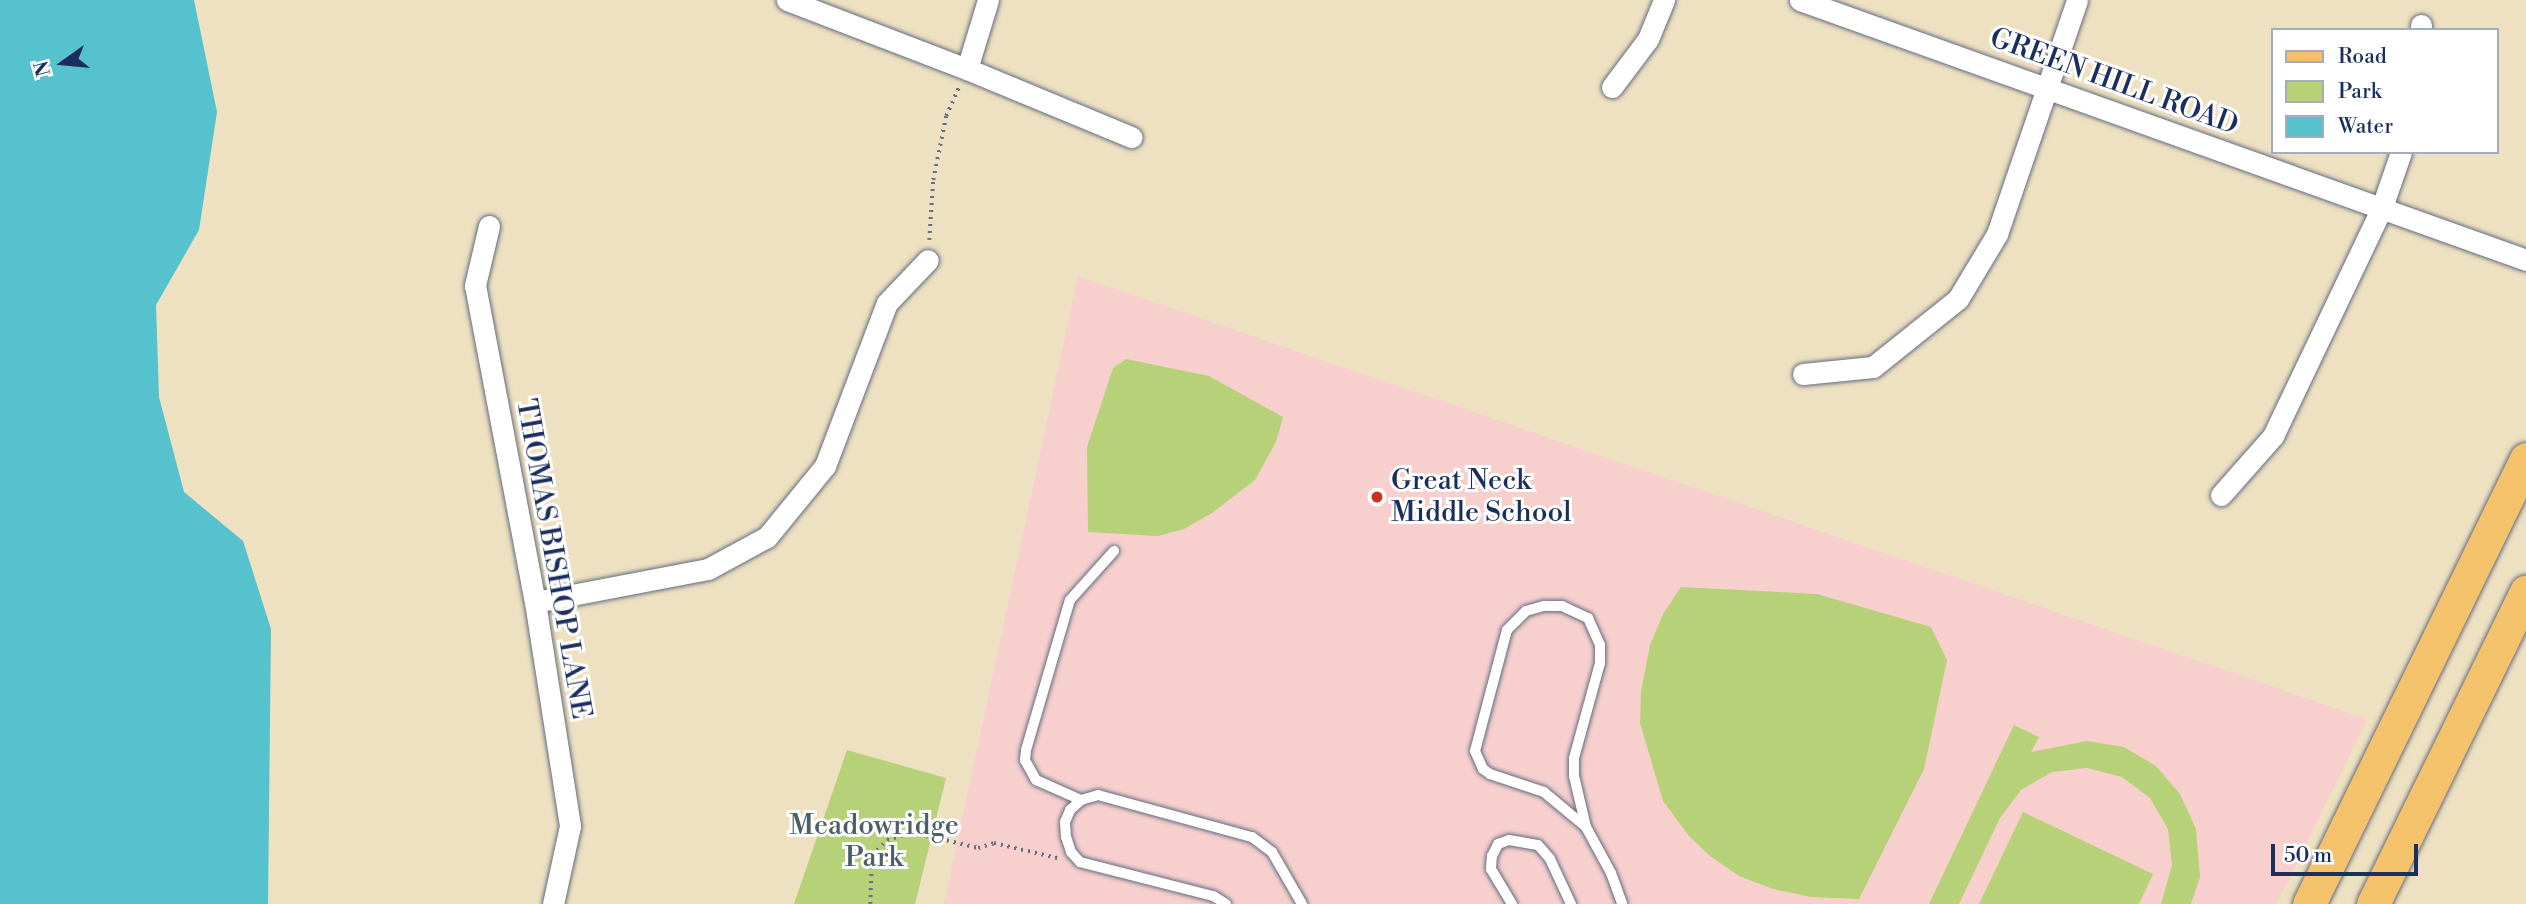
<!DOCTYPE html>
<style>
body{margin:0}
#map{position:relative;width:2526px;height:904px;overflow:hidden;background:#eee1c1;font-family:"Libre Bodoni",serif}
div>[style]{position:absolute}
.built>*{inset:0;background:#f7d0ce}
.green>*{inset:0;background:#b6d177}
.water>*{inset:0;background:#55c2cd}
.path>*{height:3.5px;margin-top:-1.75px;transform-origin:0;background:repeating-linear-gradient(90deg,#656d81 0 2px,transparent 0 7px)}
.roads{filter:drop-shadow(0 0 2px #656d81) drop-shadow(0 0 2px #656d81)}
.lane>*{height:10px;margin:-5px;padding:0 5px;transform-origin:5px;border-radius:5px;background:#fff}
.street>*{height:21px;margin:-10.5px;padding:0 10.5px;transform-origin:10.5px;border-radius:10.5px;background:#fff}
.primary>*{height:33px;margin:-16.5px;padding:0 16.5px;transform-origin:16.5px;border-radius:16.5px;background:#f3c26a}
.dots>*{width:19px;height:19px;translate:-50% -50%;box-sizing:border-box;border:4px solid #fff;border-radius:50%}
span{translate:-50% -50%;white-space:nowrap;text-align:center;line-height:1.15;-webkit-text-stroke:6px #fff;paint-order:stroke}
.street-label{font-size:28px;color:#1b2f5e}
.poi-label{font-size:28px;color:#1b2f5e}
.left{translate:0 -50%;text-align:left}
.park-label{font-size:28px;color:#4a6066}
.legend{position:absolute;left:2271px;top:28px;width:228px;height:126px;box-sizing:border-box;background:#fff;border:2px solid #a4acbf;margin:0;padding:9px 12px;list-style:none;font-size:21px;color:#1b2f5e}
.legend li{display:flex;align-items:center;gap:14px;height:35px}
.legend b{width:35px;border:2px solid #a4acbf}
.north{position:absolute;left:28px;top:28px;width:70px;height:70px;-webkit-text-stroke:5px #fff;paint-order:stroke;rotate:255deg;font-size:19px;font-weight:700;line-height:28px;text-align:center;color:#1b2f5e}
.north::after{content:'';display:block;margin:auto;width:24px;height:32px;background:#1b2f5e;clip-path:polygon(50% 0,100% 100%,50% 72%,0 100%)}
.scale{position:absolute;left:2271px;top:844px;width:147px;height:32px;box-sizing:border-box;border:4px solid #1b2f5e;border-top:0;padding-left:9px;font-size:21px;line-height:24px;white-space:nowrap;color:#1b2f5e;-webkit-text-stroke:5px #fff;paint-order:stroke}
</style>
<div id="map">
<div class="built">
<div style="clip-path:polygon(1078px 276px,2367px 719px,2277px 904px,944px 904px)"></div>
</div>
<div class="green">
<div style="clip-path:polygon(1126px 359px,1209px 376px,1283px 417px,1276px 442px,1255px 480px,1212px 513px,1184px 529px,1158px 536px,1088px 532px,1087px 447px,1113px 368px)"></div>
<div style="clip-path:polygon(1681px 587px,1817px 594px,1931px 627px,1947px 660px,1924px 769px,1859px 899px,1811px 897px,1773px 889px,1739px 876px,1710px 856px,1689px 836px,1663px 801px,1640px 723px,1641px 692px,1650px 645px,1663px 614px)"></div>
<div style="clip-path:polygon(2014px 725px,2039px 737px,2031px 752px,2087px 741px,2124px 747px,2156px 766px,2180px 794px,2196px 829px,2200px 877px,2191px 904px,2161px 904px,2172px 865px,2168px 829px,2150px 798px,2122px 777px,2087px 768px,2052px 772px,2021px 790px,2000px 818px,1959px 904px,1929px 904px)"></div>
<div style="clip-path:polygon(847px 750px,946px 778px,915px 904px,794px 904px)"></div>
<div style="clip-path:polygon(2023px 812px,2153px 874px,2139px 904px,1979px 904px)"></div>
</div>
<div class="water">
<div style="clip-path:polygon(0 0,194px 0,217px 112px,199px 230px,156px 305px,159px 397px,184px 492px,243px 541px,271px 629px,268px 904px,0 904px)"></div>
</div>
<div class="path">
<div style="left:929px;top:240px;width:60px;rotate:-86.2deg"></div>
<div style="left:933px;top:180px;width:65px;rotate:-78.5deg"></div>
<div style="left:946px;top:116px;width:32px;rotate:-66deg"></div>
<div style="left:870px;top:904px;width:49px;rotate:-87.7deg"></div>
<div style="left:872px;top:855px;width:21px;rotate:-45deg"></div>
<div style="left:887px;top:840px;width:27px;rotate:-17deg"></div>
<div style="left:913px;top:832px;width:67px;rotate:13.8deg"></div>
<div style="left:978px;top:848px;width:17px;rotate:-17deg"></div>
<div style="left:994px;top:843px;width:65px;rotate:13.4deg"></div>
</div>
<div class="roads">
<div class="lane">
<div style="left:1544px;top:606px;width:18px"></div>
<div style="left:1562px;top:606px;width:29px;rotate:25deg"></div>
<div style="left:1588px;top:618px;width:30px;rotate:66deg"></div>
<div style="left:1600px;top:645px;width:18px;rotate:90deg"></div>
<div style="left:1600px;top:663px;width:98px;rotate:105.3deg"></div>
<div style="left:1574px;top:758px;width:18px;rotate:90deg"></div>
<div style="left:1574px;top:776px;width:52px;rotate:76.8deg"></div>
<div style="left:1586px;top:827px;width:55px;rotate:-140.2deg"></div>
<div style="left:1544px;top:792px;width:57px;rotate:-161.6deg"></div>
<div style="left:1490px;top:774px;width:9px;rotate:-144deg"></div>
<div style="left:1483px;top:769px;width:20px;rotate:-114deg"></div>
<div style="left:1475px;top:751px;width:125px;rotate:-75.2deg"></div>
<div style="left:1507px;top:630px;width:27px;rotate:-45deg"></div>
<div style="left:1526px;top:611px;width:19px;rotate:-16deg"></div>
<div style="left:1081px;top:800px;width:49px;rotate:-156deg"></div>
<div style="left:1036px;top:780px;width:23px;rotate:-119deg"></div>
<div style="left:1025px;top:760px;width:10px;rotate:-84deg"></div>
<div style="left:1026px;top:750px;width:156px;rotate:-73.7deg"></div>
<div style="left:1070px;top:600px;width:66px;rotate:-48.1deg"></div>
<div style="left:1586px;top:827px;width:52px;rotate:61.5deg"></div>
<div style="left:1611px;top:873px;width:33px;rotate:70deg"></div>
<div style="left:1226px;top:904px;width:15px;rotate:-148deg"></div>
<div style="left:1213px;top:896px;width:137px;rotate:-165.7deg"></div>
<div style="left:1080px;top:862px;width:13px;rotate:-132deg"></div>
<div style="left:1071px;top:852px;width:16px;rotate:-108deg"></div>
<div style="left:1066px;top:837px;width:15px;rotate:-94deg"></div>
<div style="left:1065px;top:822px;width:13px;rotate:-67deg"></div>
<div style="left:1070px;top:810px;width:15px;rotate:-42deg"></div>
<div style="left:1081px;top:800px;width:18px;rotate:-16deg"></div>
<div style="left:1098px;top:795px;width:160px;rotate:15.3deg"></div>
<div style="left:1252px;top:837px;width:25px;rotate:37deg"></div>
<div style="left:1272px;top:852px;width:60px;rotate:60deg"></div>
<div style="left:1512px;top:904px;width:41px;rotate:-121deg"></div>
<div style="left:1491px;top:869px;width:13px;rotate:-86deg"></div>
<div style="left:1492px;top:856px;width:13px;rotate:-63deg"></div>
<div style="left:1498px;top:844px;width:12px;rotate:-20deg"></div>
<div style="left:1509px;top:840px;width:29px;rotate:10deg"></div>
<div style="left:1538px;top:845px;width:18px;rotate:49deg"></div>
<div style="left:1550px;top:859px;width:50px;rotate:65deg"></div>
</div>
<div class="street">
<div style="left:787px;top:0;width:193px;rotate:21deg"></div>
<div style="left:967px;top:69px;width:178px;rotate:22.5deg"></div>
<div style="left:1800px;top:0;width:771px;rotate:19.7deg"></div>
<div style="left:2421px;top:25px;width:5px;rotate:90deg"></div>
<div style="left:967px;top:69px;width:72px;rotate:-73.1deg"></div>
<div style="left:1612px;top:87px;width:60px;rotate:-53.1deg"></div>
<div style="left:1648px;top:39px;width:42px;rotate:-67.7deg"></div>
<div style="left:489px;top:226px;width:61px;rotate:103.3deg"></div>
<div style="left:475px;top:285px;width:323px;rotate:79.3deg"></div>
<div style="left:535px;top:602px;width:227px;rotate:81.1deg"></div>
<div style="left:570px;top:826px;width:80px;rotate:102.3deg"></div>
<div style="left:1803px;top:374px;width:70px;rotate:-5.7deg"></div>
<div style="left:1873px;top:367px;width:109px;rotate:-38.7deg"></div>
<div style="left:1958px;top:299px;width:76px;rotate:-59deg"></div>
<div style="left:1997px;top:234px;width:247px;rotate:-71.1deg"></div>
<div style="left:2221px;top:495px;width:79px;rotate:-48.6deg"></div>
<div style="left:2273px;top:436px;width:254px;rotate:-64.5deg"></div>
<div style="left:2382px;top:207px;width:58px;rotate:-70.9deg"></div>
<div style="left:535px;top:602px;width:176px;rotate:-10.8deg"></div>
<div style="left:708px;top:569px;width:67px;rotate:-28.5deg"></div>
<div style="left:767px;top:537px;width:92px;rotate:-50.8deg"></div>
<div style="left:825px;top:466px;width:174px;rotate:-69.2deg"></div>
<div style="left:887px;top:303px;width:59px;rotate:-46.4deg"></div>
</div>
<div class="primary">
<div style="left:2309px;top:904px;width:495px;rotate:-64deg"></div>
<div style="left:2373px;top:904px;width:348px;rotate:-63.9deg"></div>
</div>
</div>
<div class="dots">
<div style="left:1377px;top:497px;background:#c8321e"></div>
</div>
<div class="street-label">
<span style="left:2114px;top:82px;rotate:20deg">GREEN HILL ROAD</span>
<span style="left:553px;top:559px;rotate:80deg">THOMAS BISHOP LANE</span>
</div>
<div class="poi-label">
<span class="left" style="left:1391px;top:497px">Great Neck<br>Middle School</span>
</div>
<div class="park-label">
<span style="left:874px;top:842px">Meadowridge<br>Park</span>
</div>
<ul class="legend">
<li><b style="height:9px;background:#f3c26a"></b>Road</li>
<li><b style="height:19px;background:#b6d177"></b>Park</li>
<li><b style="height:19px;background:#55c2cd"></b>Water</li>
</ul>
<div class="north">N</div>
<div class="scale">50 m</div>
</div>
